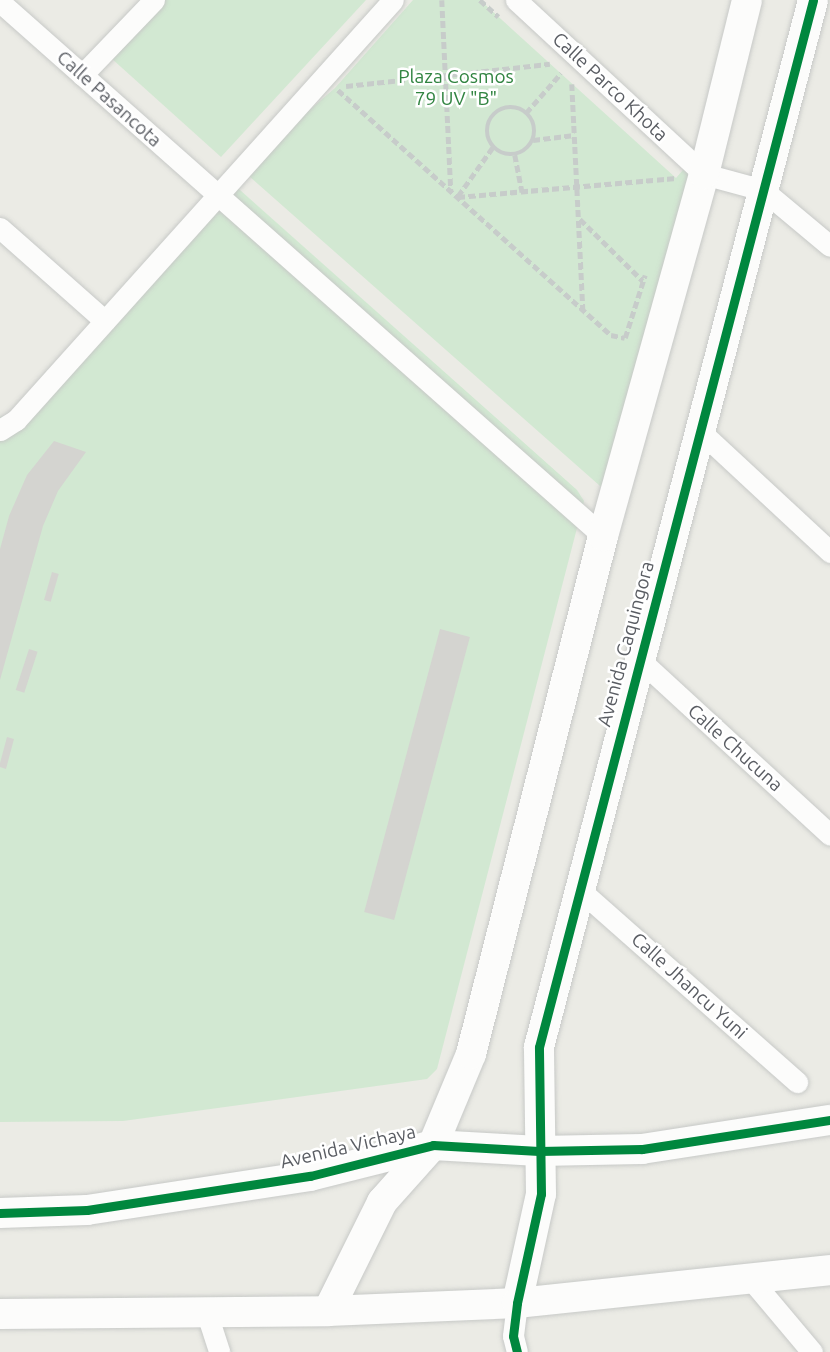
<!DOCTYPE html>
<style>
body{margin:0}
#map{position:relative;width:830px;height:1352px;overflow:hidden;background:#ebebe5;font-family:Ubuntu,sans-serif}
div>[style]{position:absolute}
.green>*{inset:0;background:#d2e8d2}
.building>*{inset:0;background:#d4d4d0;transform-origin:0 0}
.path>*{height:4.5px;margin-top:-2.25px;transform-origin:0;background:repeating-linear-gradient(90deg,#c7ccca 0 7px,transparent 0 10.5px)}
.path>.ring{margin:-2.25px;padding:0;box-sizing:content-box;background:none;border:4.5px solid #c7ccca;border-radius:50%}
.roads{filter:drop-shadow(0 0 2px #c7c9c7) drop-shadow(0 0 2px #c7c9c7)}
.street>*{height:21px;margin:-10.5px;padding:0 10.5px;transform-origin:10.5px;border-radius:10.5px;background:#fcfcfb}
.secondary>*{height:30px;margin:-15px;padding:0 15px;transform-origin:15px;border-radius:15px;background:#fcfcfb}
.cycleway>*{height:9px;margin:-4.5px;padding:0 4.5px;transform-origin:4.5px;border-radius:4.5px;background:#00873e}
span{translate:-50% -50%;white-space:nowrap;text-align:center;line-height:1.15;-webkit-text-stroke:5px #fff;paint-order:stroke}
.park-label{font-size:19px;color:#318441}
.street-label{font-size:19px;color:#5a5d63}
</style>
<div id="map">
<div class="green">
<div style="clip-path:polygon(164px 0,366px 0,221px 157px,111px 58px)"></div>
<div style="clip-path:polygon(413px 0,480px 0,676px 178px,696px 155px,608px 493px,241px 169px,335px 88px)"></div>
<div style="clip-path:polygon(231px 182px,577px 490px,584px 501px,437px 1069px,427px 1079px,123px 1121px,0 1122px,0 417px,11px 413px)"></div>
</div>
<div class="building">
<div style="clip-path:polygon(54px 441px,86px 452px,58px 491px,43px 526px,0 680px,0 549px,9px 516px,27px 475px)"></div>
<div style="left:52px;top:572px;width:7px;height:29px;rotate:16deg"></div>
<div style="left:440px;top:629px;width:31px;height:293px;rotate:15deg"></div>
<div style="left:29px;top:649px;width:9px;height:43px;rotate:18deg"></div>
<div style="clip-path:polygon(7px 737px,14px 739px,6px 769px,0 767px,0 763px)"></div>
</div>
<div class="path">
<div style="left:442px;top:0;width:191px;rotate:87.3deg"></div>
<div style="left:480px;top:0;width:25px;rotate:42deg"></div>
<div style="left:572px;top:84px;width:226px;rotate:87.2deg"></div>
<div style="left:346px;top:86px;width:205px;rotate:-6.2deg"></div>
<div style="left:338px;top:90px;width:367px;rotate:41.9deg"></div>
<div style="left:611px;top:335px;width:14px;rotate:12deg"></div>
<div style="left:625px;top:338px;width:66px;rotate:-72.4deg"></div>
<div class="ring" style="left:487px;top:107px;width:43.5px;height:43.5px"></div>
<div style="left:526px;top:113px;width:53px;rotate:-48.8deg"></div>
<div style="left:533px;top:140px;width:42px;rotate:-6.8deg"></div>
<div style="left:515px;top:155px;width:38px;rotate:79deg"></div>
<div style="left:458px;top:196px;width:60px;rotate:-54.5deg"></div>
<div style="left:458px;top:197px;width:219px;rotate:-5deg"></div>
<div style="left:580px;top:219px;width:88px;rotate:44.5deg"></div>
</div>
<div class="roads">
<div class="street">
<div style="left:516px;top:0;width:256px;rotate:42.8deg"></div>
<div style="left:704px;top:174px;width:61px;rotate:15.2deg"></div>
<div style="left:763px;top:190px;width:87px;rotate:39.9deg"></div>
<div style="left:0;top:2px;width:805px;rotate:41.53deg"></div>
<div style="left:82px;top:75px;width:104px;rotate:-46.2deg"></div>
<div style="left:0;top:228px;width:140px;rotate:41.5deg"></div>
<div style="left:0;top:430px;width:19px;rotate:-32deg"></div>
<div style="left:16px;top:420px;width:564px;rotate:-48.09deg"></div>
<div style="left:700px;top:431px;width:178px;rotate:42.9deg"></div>
<div style="left:640px;top:660px;width:258px;rotate:42.6deg"></div>
<div style="left:580px;top:890px;width:290px;rotate:41.5deg"></div>
<div style="left:749px;top:1277px;width:98px;rotate:50deg"></div>
<div style="left:517px;top:1303px;width:33px;rotate:97deg"></div>
<div style="left:513px;top:1336px;width:16px;rotate:76deg"></div>
<div style="left:207px;top:1314px;width:40px;rotate:72deg"></div>
</div>
<div class="secondary">
<div style="left:0;top:1213px;width:87px;rotate:-2deg"></div>
<div style="left:87px;top:1210px;width:226px;rotate:-8.7deg"></div>
<div style="left:310px;top:1176px;width:127px;rotate:-14.1deg"></div>
<div style="left:433px;top:1145px;width:106px;rotate:3.2deg"></div>
<div style="left:539px;top:1151px;width:103px;rotate:-1.1deg"></div>
<div style="left:642px;top:1149px;width:190px;rotate:-8.8deg"></div>
<div style="left:517px;top:1303px;width:112px;rotate:-77.6deg"></div>
<div style="left:541px;top:1194px;width:147px;rotate:-90.8deg"></div>
<div style="left:539px;top:1047px;width:1082px;rotate:-75.33deg"></div>
<div style="left:328px;top:1311px;width:122px;rotate:-63.6deg"></div>
<div style="left:382px;top:1202px;width:76px;rotate:-48.2deg"></div>
<div style="left:433px;top:1145px;width:99px;rotate:-67.3deg"></div>
<div style="left:471px;top:1054px;width:535px;rotate:-75.7deg"></div>
<div style="left:603px;top:536px;width:376px;rotate:-74.4deg"></div>
<div style="left:704px;top:174px;width:179px;rotate:-76.1deg"></div>
<div style="left:0;top:1314px;width:328px;rotate:-0.5deg"></div>
<div style="left:328px;top:1311px;width:189px;rotate:-2.4deg"></div>
<div style="left:517px;top:1303px;width:315px;rotate:-6deg"></div>
</div>
</div>
<div class="cycleway">
<div style="left:0;top:1213px;width:87px;rotate:-2deg"></div>
<div style="left:87px;top:1210px;width:226px;rotate:-8.7deg"></div>
<div style="left:310px;top:1176px;width:127px;rotate:-14.1deg"></div>
<div style="left:433px;top:1145px;width:106px;rotate:3.2deg"></div>
<div style="left:539px;top:1151px;width:103px;rotate:-1.1deg"></div>
<div style="left:642px;top:1149px;width:190px;rotate:-8.8deg"></div>
<div style="left:517px;top:1352px;width:16px;rotate:-104deg"></div>
<div style="left:513px;top:1336px;width:33px;rotate:-83deg"></div>
<div style="left:517px;top:1303px;width:112px;rotate:-77.6deg"></div>
<div style="left:541px;top:1194px;width:147px;rotate:-90.8deg"></div>
<div style="left:539px;top:1047px;width:1082px;rotate:-75.33deg"></div>
</div>
<div class="park-label">
<span style="left:456px;top:88px">Plaza Cosmos<br>79 UV "B"</span>
</div>
<div class="street-label">
<span style="left:610px;top:87px;rotate:43deg">Calle Parco Khota</span>
<span style="left:109px;top:99px;rotate:42deg">Calle Pasancota</span>
<span style="left:626px;top:644px;rotate:-75deg">Avenida Caquingora</span>
<span style="left:735px;top:748px;rotate:42deg">Calle Chucuna</span>
<span style="left:689px;top:986px;rotate:42deg">Calle Jhancu Yuni</span>
<span style="left:348px;top:1147px;rotate:-13deg">Avenida Vichaya</span>
</div>
</div>
